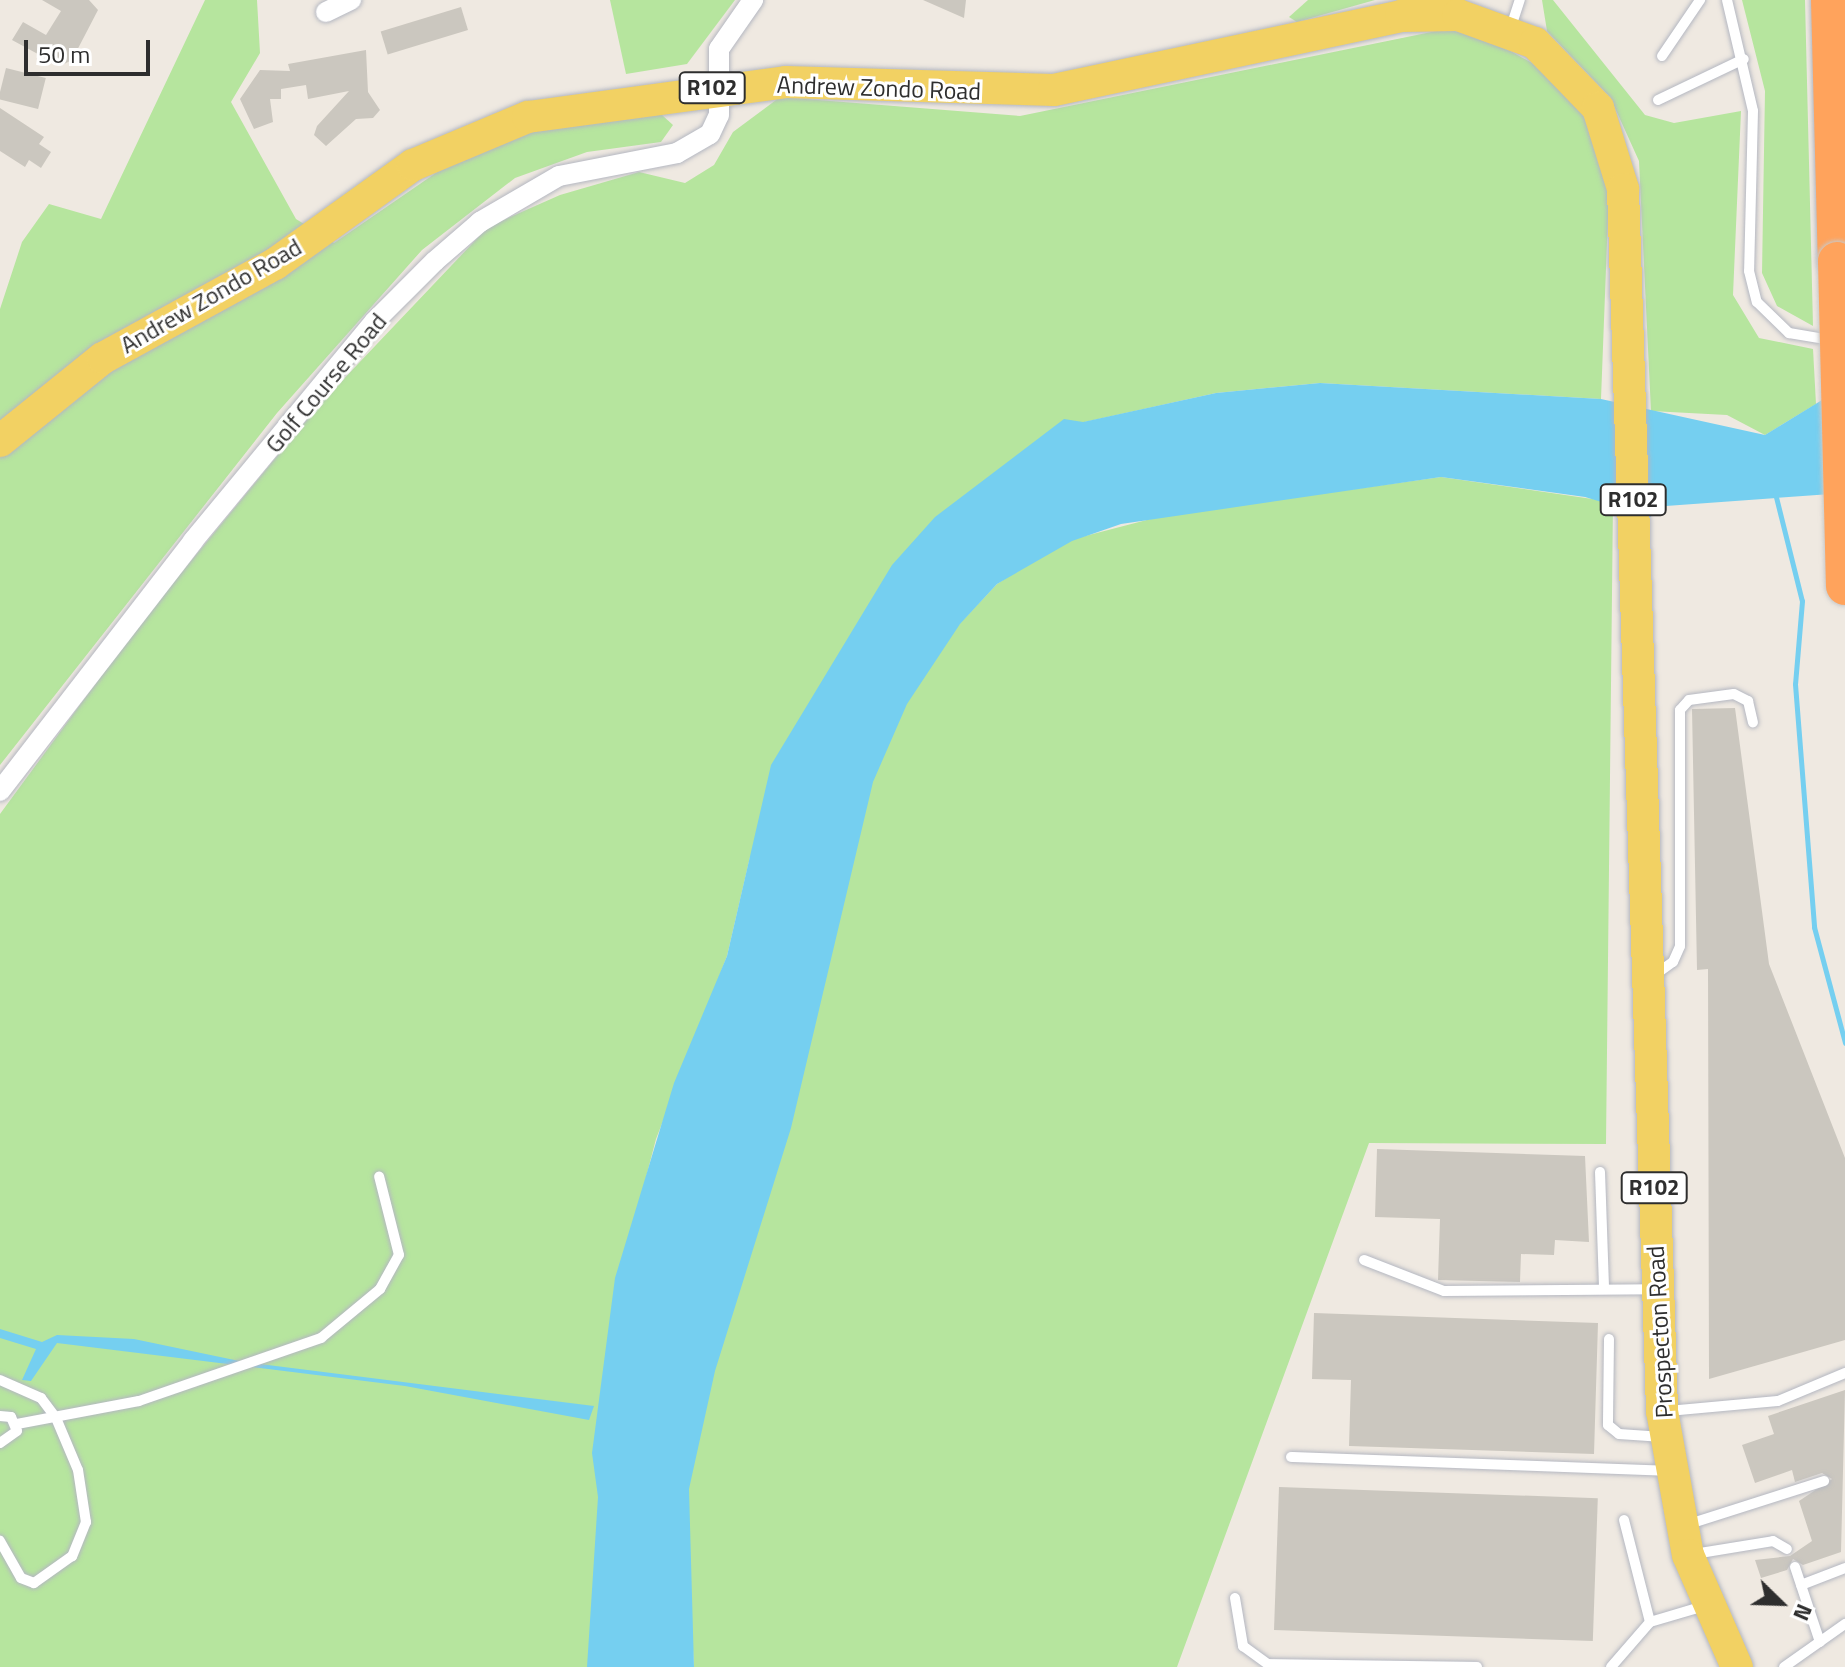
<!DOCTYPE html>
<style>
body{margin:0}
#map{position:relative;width:1845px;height:1667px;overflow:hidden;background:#efe9e1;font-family:"Titillium Web",sans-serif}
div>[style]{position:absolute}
.green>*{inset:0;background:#b6e59e}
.water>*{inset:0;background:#75cff0}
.stream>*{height:5px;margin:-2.5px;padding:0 2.5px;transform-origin:2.5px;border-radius:2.5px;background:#75cff0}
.building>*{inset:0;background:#cbc7bf;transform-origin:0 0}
.roads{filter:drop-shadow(0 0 2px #b4b7c1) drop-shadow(0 0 2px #b4b7c1)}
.lane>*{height:10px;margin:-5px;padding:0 5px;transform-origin:5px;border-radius:5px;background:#fff}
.street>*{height:20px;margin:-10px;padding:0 10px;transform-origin:10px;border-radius:10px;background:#fff}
.primary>*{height:32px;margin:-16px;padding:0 16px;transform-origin:16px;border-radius:16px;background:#f2d163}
.highway>*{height:38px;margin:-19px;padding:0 19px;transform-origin:19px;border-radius:19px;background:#ffa35c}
.bridges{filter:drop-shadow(0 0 2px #c9c9c9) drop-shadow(0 0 2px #c9c9c9)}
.highway-bridge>*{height:38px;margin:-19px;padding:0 19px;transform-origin:19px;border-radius:19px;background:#ffa35c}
span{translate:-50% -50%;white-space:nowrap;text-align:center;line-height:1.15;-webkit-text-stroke:6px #fff;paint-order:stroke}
.shield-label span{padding:2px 6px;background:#fff;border:2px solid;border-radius:6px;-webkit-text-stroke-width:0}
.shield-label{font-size:22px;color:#2e2e2e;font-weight:700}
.street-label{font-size:24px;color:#2e2e2e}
.north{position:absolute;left:1741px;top:1563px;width:80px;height:80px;-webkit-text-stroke:6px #fff;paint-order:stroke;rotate:113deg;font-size:22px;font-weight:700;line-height:32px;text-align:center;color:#2e2e2e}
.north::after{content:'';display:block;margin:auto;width:28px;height:36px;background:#2e2e2e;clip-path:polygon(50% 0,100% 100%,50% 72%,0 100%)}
.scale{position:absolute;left:24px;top:40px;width:126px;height:36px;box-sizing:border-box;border:4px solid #2e2e2e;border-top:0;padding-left:10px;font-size:24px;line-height:28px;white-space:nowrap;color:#2e2e2e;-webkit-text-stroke:6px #fff;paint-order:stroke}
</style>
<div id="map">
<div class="green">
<div style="clip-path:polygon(205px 0,257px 0,260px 53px,231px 102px,296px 219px,334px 243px,446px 166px,533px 131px,633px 115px,662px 115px,673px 125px,661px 142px,587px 152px,515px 178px,422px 250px,277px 413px,0 765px,0 309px,22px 242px,49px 204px,101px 219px)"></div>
<div style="clip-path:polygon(610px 0,735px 0,687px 64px,626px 74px)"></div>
<div style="clip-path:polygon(1308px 0,1375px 0,1297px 22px,1289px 17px)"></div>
<div style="clip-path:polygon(1542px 0,1553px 0,1645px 115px,1674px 123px,1741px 111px,1733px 295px,1759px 338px,1813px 349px,1816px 404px,1765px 435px,1727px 415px,1651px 411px,1639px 161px,1610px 97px,1547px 31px)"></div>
<div style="clip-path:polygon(1742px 0,1805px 0,1813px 326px,1777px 306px,1762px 273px,1765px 91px)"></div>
<div style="clip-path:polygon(1446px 29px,1489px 39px,1532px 63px,1572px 97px,1592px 130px,1609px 190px,1601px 399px,1320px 383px,1216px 393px,1071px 425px,750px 857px,727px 956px,656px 1139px,631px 1235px,614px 1331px,588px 1667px,0 1667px,0 814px,140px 623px,320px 404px,488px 227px,560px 195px,639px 172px,685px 183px,714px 165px,733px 132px,780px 97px,1020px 116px)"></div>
<div style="clip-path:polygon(1441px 477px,1613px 502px,1606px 1144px,1369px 1143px,1177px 1667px,694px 1667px,683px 1469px,817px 960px,887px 729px,934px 651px,997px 584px,1062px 542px,1166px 515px)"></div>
</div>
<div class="water">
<div style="clip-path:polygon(1320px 383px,1601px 399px,1765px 435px,1840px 389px,1845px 493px,1652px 507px,1651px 517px,1585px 497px,1441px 477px,1121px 524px,1072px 541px,997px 584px,960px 624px,907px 704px,873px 782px,791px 1128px,715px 1371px,689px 1489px,694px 1667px,587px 1667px,598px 1497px,592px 1453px,615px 1278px,674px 1083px,727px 956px,771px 765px,892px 565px,935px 517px,1064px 419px,1083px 422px,1216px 393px)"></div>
<div style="clip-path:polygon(0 1329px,42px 1342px,57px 1335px,134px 1339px,244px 1362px,594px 1406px,589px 1420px,405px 1386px,57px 1343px,31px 1381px,22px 1380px,36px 1349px,0 1338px)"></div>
</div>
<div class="stream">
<div style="left:1775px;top:493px;width:111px;rotate:76deg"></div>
<div style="left:1802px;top:601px;width:83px;rotate:94.8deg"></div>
<div style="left:1795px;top:684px;width:244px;rotate:85.5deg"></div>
<div style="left:1814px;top:927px;width:120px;rotate:75deg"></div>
</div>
<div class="building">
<div style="clip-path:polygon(42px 0,89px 0,98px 10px,72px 60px,60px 66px,12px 40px,23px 22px,46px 35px,61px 11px)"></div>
<div style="clip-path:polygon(923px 0,966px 0,964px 18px)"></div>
<div style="left:461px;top:7px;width:24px;height:84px;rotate:73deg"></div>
<div style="clip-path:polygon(366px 50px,368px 92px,380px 110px,373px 118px,356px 119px,326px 146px,314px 135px,317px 126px,349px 91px,308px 99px,306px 85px,281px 89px,281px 99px,270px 99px,273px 122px,254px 129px,240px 99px,260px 70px,290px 71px,288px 64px)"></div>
<div style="left:6px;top:68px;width:41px;height:32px;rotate:14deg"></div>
<div style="clip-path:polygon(0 108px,44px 137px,39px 144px,51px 152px,41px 168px,29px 160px,25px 167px,0 151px)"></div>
<div style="clip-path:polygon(1735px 708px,1769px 964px,1845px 1158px,1845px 1340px,1709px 1379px,1708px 969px,1697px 970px,1692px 709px)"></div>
<div style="clip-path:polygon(1377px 1149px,1585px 1156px,1589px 1242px,1555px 1240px,1554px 1255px,1521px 1254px,1520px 1282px,1438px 1280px,1440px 1219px,1375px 1217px)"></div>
<div style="clip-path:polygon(1314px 1313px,1598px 1323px,1594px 1454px,1349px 1446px,1351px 1380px,1312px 1379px)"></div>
<div style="clip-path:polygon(1845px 1390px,1841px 1552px,1803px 1565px,1793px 1559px,1787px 1570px,1761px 1578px,1755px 1560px,1790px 1556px,1812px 1541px,1799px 1501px,1832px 1479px,1822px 1473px,1795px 1482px,1792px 1470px,1755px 1483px,1742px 1445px,1774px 1434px,1768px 1416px)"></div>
<div style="left:1279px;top:1487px;width:319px;height:143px;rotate:2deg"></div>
</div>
<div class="roads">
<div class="lane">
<div style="left:1727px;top:0;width:114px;rotate:76.8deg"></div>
<div style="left:1753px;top:111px;width:160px;rotate:91.4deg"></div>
<div style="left:1749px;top:271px;width:32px;rotate:76deg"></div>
<div style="left:1757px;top:302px;width:45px;rotate:44.1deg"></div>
<div style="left:1789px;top:333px;width:43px;rotate:9.5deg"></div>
<div style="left:1510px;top:30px;width:32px;rotate:-72deg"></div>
<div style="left:1662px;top:56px;width:68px;rotate:-55.8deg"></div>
<div style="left:1658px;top:100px;width:95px;rotate:-25.5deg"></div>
<div style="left:1652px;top:977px;width:26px;rotate:-36deg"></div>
<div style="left:1673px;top:962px;width:17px;rotate:-66deg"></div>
<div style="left:1680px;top:946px;width:236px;rotate:-90deg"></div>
<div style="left:1680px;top:710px;width:13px;rotate:-48deg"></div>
<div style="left:1689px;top:700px;width:45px;rotate:-7.6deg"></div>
<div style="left:1734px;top:694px;width:16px;rotate:27deg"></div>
<div style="left:1748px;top:701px;width:22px;rotate:77deg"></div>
<div style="left:1600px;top:1172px;width:114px;rotate:88deg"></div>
<div style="left:1364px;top:1260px;width:86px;rotate:21.2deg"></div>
<div style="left:1444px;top:1291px;width:211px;rotate:-0.5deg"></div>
<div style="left:1609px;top:1339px;width:86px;rotate:90.7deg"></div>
<div style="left:1608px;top:1425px;width:14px;rotate:39deg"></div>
<div style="left:1619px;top:1434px;width:44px;rotate:3.9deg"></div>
<div style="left:0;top:1380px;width:45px;rotate:23.7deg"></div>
<div style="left:41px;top:1398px;width:25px;rotate:53deg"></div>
<div style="left:56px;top:1418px;width:56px;rotate:67.1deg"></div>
<div style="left:78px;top:1470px;width:53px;rotate:81.3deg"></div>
<div style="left:86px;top:1522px;width:37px;rotate:112deg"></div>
<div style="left:72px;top:1556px;width:47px;rotate:144.6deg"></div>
<div style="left:34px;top:1583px;width:14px;rotate:-159deg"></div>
<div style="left:21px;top:1578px;width:43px;rotate:-119.6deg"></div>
<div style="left:1668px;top:1411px;width:110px;rotate:-5.2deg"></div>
<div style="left:1778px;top:1401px;width:73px;rotate:-22.7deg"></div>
<div style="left:0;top:1416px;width:11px;rotate:5deg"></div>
<div style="left:11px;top:1417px;width:15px;rotate:67deg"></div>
<div style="left:17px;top:1431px;width:21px;rotate:145deg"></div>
<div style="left:17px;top:1424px;width:124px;rotate:-10.7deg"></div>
<div style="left:139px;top:1401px;width:193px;rotate:-19.1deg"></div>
<div style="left:321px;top:1338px;width:77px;rotate:-39.7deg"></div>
<div style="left:380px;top:1289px;width:39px;rotate:-61deg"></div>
<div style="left:399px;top:1255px;width:81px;rotate:-104.2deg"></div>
<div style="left:1291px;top:1457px;width:377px;rotate:2.1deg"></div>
<div style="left:1624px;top:1520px;width:105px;rotate:75.7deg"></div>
<div style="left:1686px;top:1525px;width:145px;rotate:-17.7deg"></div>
<div style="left:1694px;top:1554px;width:80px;rotate:-9.3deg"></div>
<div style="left:1773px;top:1541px;width:16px;rotate:30deg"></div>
<div style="left:1795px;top:1567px;width:79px;rotate:71.6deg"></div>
<div style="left:1801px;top:1585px;width:47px;rotate:-21.1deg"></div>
<div style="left:1235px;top:1598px;width:49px;rotate:80.5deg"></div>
<div style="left:1243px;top:1646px;width:31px;rotate:36deg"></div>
<div style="left:1268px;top:1664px;width:209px;rotate:0.8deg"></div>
<div style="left:1611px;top:1667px;width:60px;rotate:-49.1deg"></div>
<div style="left:1650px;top:1622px;width:56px;rotate:-16.5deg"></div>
<div style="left:1784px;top:1667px;width:75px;rotate:-35.2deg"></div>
</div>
<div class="street">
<div style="left:326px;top:12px;width:28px;rotate:-26deg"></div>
<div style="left:0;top:791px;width:316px;rotate:-52.3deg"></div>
<div style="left:193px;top:541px;width:284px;rotate:-50.4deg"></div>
<div style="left:374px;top:322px;width:86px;rotate:-45deg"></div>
<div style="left:435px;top:261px;width:60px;rotate:-40.9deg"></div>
<div style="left:480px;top:222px;width:91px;rotate:-30.2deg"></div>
<div style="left:559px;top:176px;width:120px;rotate:-11deg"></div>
<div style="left:677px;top:153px;width:38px;rotate:-30deg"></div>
<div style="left:710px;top:134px;width:21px;rotate:-65deg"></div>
<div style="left:719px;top:115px;width:66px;rotate:-90deg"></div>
<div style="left:719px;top:49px;width:60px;rotate:-55.2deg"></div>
</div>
<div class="primary">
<div style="left:0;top:441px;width:132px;rotate:-38.9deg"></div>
<div style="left:103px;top:358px;width:196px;rotate:-28.7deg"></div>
<div style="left:275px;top:264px;width:170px;rotate:-35.7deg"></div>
<div style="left:413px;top:165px;width:125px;rotate:-22.7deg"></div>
<div style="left:528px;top:117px;width:260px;rotate:-7.7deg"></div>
<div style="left:786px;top:82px;width:268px;rotate:1.7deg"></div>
<div style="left:1054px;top:90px;width:355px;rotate:-12deg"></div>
<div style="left:1401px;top:16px;width:57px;rotate:-1deg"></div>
<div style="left:1458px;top:15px;width:82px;rotate:20deg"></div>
<div style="left:1535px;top:43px;width:91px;rotate:45.9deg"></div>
<div style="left:1598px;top:108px;width:85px;rotate:72.8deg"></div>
<div style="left:1623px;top:189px;width:1223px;rotate:88.17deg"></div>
<div style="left:1662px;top:1411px;width:146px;rotate:79.8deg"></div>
<div style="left:1688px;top:1555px;width:122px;rotate:66.4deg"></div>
</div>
<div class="highway">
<div style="left:1830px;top:0;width:261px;rotate:88.5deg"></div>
</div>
</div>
<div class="bridges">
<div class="highway-bridge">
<div style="left:1837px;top:261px;width:325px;rotate:88.6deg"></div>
</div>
</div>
<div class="shield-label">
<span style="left:712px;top:88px">R102</span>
<span style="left:1633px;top:500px">R102</span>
<span style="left:1654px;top:1188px">R102</span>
</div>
<div class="street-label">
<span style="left:879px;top:88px;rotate:2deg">Andrew Zondo Road</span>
<span style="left:211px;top:296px;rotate:-30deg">Andrew Zondo Road</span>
<span style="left:326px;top:383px;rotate:-50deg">Golf Course Road</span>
<span style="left:1660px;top:1332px;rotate:-93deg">Prospecton Road</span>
</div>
<div class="north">N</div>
<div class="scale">50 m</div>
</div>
